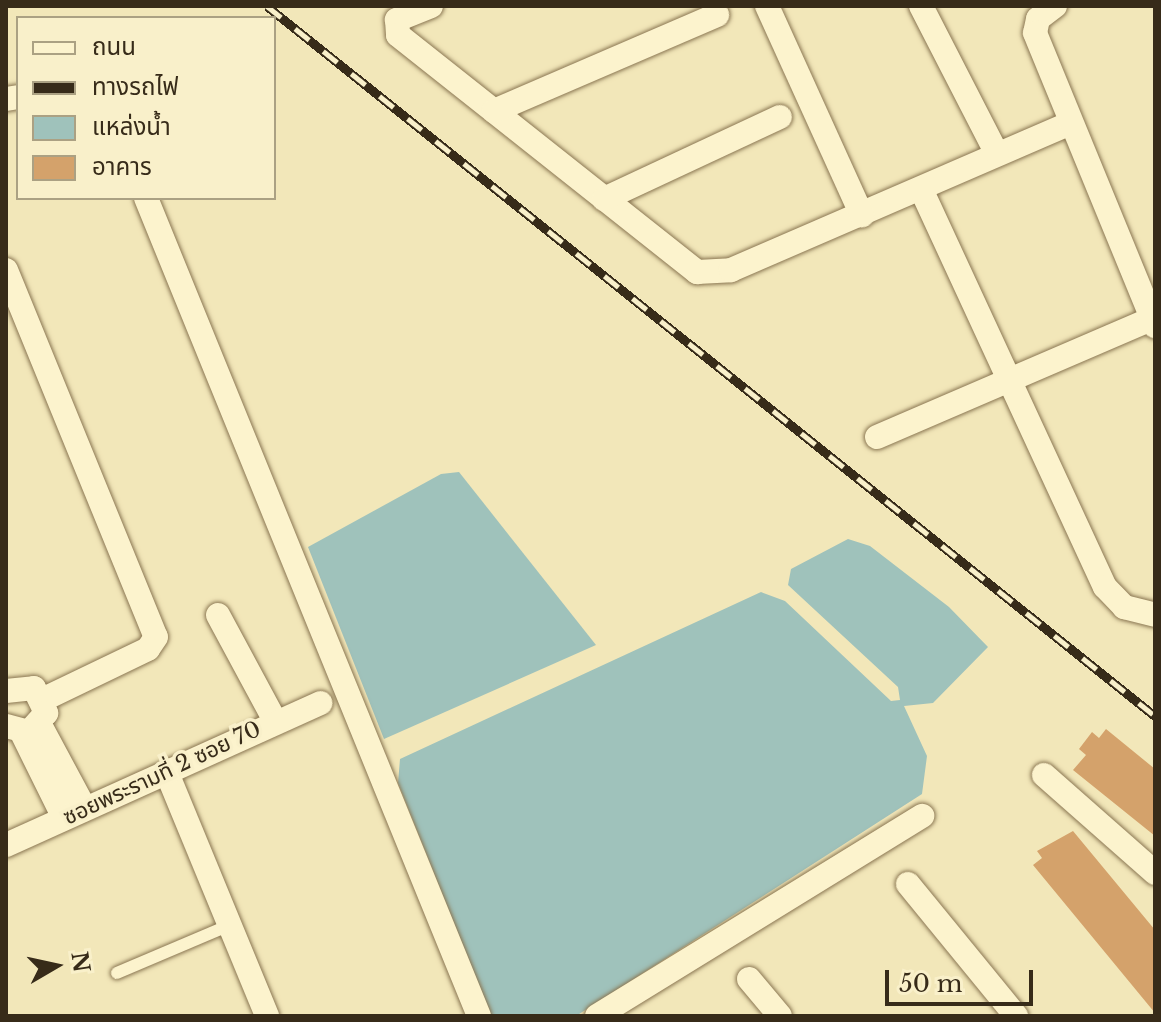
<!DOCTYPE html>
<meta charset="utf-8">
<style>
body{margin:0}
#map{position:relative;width:1161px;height:1022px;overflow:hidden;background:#f2e7b9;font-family:"Libre Baskerville","Noto Sans Thai",serif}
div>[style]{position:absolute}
.water>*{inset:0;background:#9fc2bb}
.building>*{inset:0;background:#d4a26b}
.roads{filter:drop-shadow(0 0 2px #8a7652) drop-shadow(0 0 2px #8a7652)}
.service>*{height:12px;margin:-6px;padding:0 6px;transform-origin:6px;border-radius:6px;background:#fcf3cd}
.minor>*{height:24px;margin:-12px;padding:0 12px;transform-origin:12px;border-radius:12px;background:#fcf3cd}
.rail>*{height:9px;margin-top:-4.5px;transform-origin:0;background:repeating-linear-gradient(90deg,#f9f0ca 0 18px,#372b19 0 36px);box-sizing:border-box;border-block:2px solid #372b19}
span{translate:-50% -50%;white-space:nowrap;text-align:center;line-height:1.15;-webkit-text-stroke:7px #f9f0ca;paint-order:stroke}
.street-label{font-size:22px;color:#372b19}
.frame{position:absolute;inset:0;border:8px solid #372b19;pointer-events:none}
.legend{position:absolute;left:16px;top:16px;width:260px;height:184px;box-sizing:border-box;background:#f9f0ca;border:2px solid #aba183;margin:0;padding:10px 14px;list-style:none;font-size:24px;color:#372b19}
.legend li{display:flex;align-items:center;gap:16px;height:40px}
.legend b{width:40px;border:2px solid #aba183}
.north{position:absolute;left:16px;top:926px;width:80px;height:80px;-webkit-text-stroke:6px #f9f0ca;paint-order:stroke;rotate:81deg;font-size:22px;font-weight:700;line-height:32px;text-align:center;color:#372b19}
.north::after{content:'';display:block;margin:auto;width:28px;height:36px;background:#372b19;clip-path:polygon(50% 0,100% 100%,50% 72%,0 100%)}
.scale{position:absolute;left:885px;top:970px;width:148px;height:36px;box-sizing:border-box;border:4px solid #372b19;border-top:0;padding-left:10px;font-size:24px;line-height:28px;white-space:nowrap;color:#372b19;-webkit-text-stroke:6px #f9f0ca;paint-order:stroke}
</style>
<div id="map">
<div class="water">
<div style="clip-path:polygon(459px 472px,596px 645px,384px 739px,308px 547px,441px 474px)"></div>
<div style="clip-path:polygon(848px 539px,870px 546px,949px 607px,988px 647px,933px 703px,904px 706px,927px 756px,922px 794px,576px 1016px,491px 1016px,398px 783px,400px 759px,761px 592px,785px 601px,891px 701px,900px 700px,898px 687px,788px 585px,791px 569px)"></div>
</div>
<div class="building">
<div style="clip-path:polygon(1106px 729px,1155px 769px,1155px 836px,1073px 770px,1086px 755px,1079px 749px,1092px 732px,1099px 738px)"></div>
<div style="clip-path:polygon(1073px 831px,1155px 930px,1155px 1013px,1033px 865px,1042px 858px,1037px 851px)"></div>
</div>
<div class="roads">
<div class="service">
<div style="left:117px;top:973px;width:123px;rotate:-23deg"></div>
</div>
<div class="minor">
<div style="left:431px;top:6px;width:37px;rotate:158deg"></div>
<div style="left:397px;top:20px;width:15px;rotate:86deg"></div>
<div style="left:398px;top:35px;width:382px;rotate:38.4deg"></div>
<div style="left:697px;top:272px;width:34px;rotate:-3deg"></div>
<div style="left:731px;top:270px;width:367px;rotate:-23.4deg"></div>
<div style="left:767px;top:6px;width:230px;rotate:65.6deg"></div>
<div style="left:921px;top:6px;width:166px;rotate:62.8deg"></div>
<div style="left:1055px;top:6px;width:21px;rotate:143deg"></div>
<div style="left:1038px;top:19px;width:14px;rotate:102deg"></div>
<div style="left:1035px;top:33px;width:317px;rotate:67.7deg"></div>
<div style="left:6px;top:99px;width:12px;rotate:-9deg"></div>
<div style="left:494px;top:111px;width:243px;rotate:-23.3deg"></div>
<div style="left:921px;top:189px;width:438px;rotate:65.2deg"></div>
<div style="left:1105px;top:587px;width:28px;rotate:46deg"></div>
<div style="left:1124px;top:607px;width:32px;rotate:14deg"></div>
<div style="left:146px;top:198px;width:883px;rotate:67.85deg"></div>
<div style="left:604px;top:199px;width:194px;rotate:-25deg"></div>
<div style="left:6px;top:270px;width:396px;rotate:67.8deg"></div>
<div style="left:156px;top:637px;width:14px;rotate:124deg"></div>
<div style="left:148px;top:649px;width:115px;rotate:154.3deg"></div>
<div style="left:877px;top:437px;width:303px;rotate:-23.3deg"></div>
<div style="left:218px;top:615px;width:120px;rotate:61.7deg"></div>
<div style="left:6px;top:691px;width:28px;rotate:-6deg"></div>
<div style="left:34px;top:688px;width:28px;rotate:64deg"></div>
<div style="left:46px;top:713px;width:25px;rotate:132deg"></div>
<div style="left:29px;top:732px;width:24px;rotate:-165deg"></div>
<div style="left:40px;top:725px;width:95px;rotate:61.8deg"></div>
<div style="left:22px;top:733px;width:95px;rotate:63.7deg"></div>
<div style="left:167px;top:773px;width:263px;rotate:67.6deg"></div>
<div style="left:1044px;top:775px;width:148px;rotate:41.4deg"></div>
<div style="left:6px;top:845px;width:345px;rotate:-24.3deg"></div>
<div style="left:908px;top:884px;width:171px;rotate:50.7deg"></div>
<div style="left:749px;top:979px;width:48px;rotate:50deg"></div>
<div style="left:597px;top:1016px;width:382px;rotate:-31.6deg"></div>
</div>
</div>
<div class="rail">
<div style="left:267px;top:6px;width:1137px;rotate:38.64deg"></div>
</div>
<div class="street-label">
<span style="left:162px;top:773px;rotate:-25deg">ซอยพระรามที่ 2 ซอย 70</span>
</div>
<div class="frame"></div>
<ul class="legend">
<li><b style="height:10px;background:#fcf3cd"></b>ถนน</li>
<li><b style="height:10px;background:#372b19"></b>ทางรถไฟ</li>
<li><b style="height:22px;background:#9fc2bb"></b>แหล่งน้ำ</li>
<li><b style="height:22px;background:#d4a26b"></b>อาคาร</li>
</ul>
<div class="north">N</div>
<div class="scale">50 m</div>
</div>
